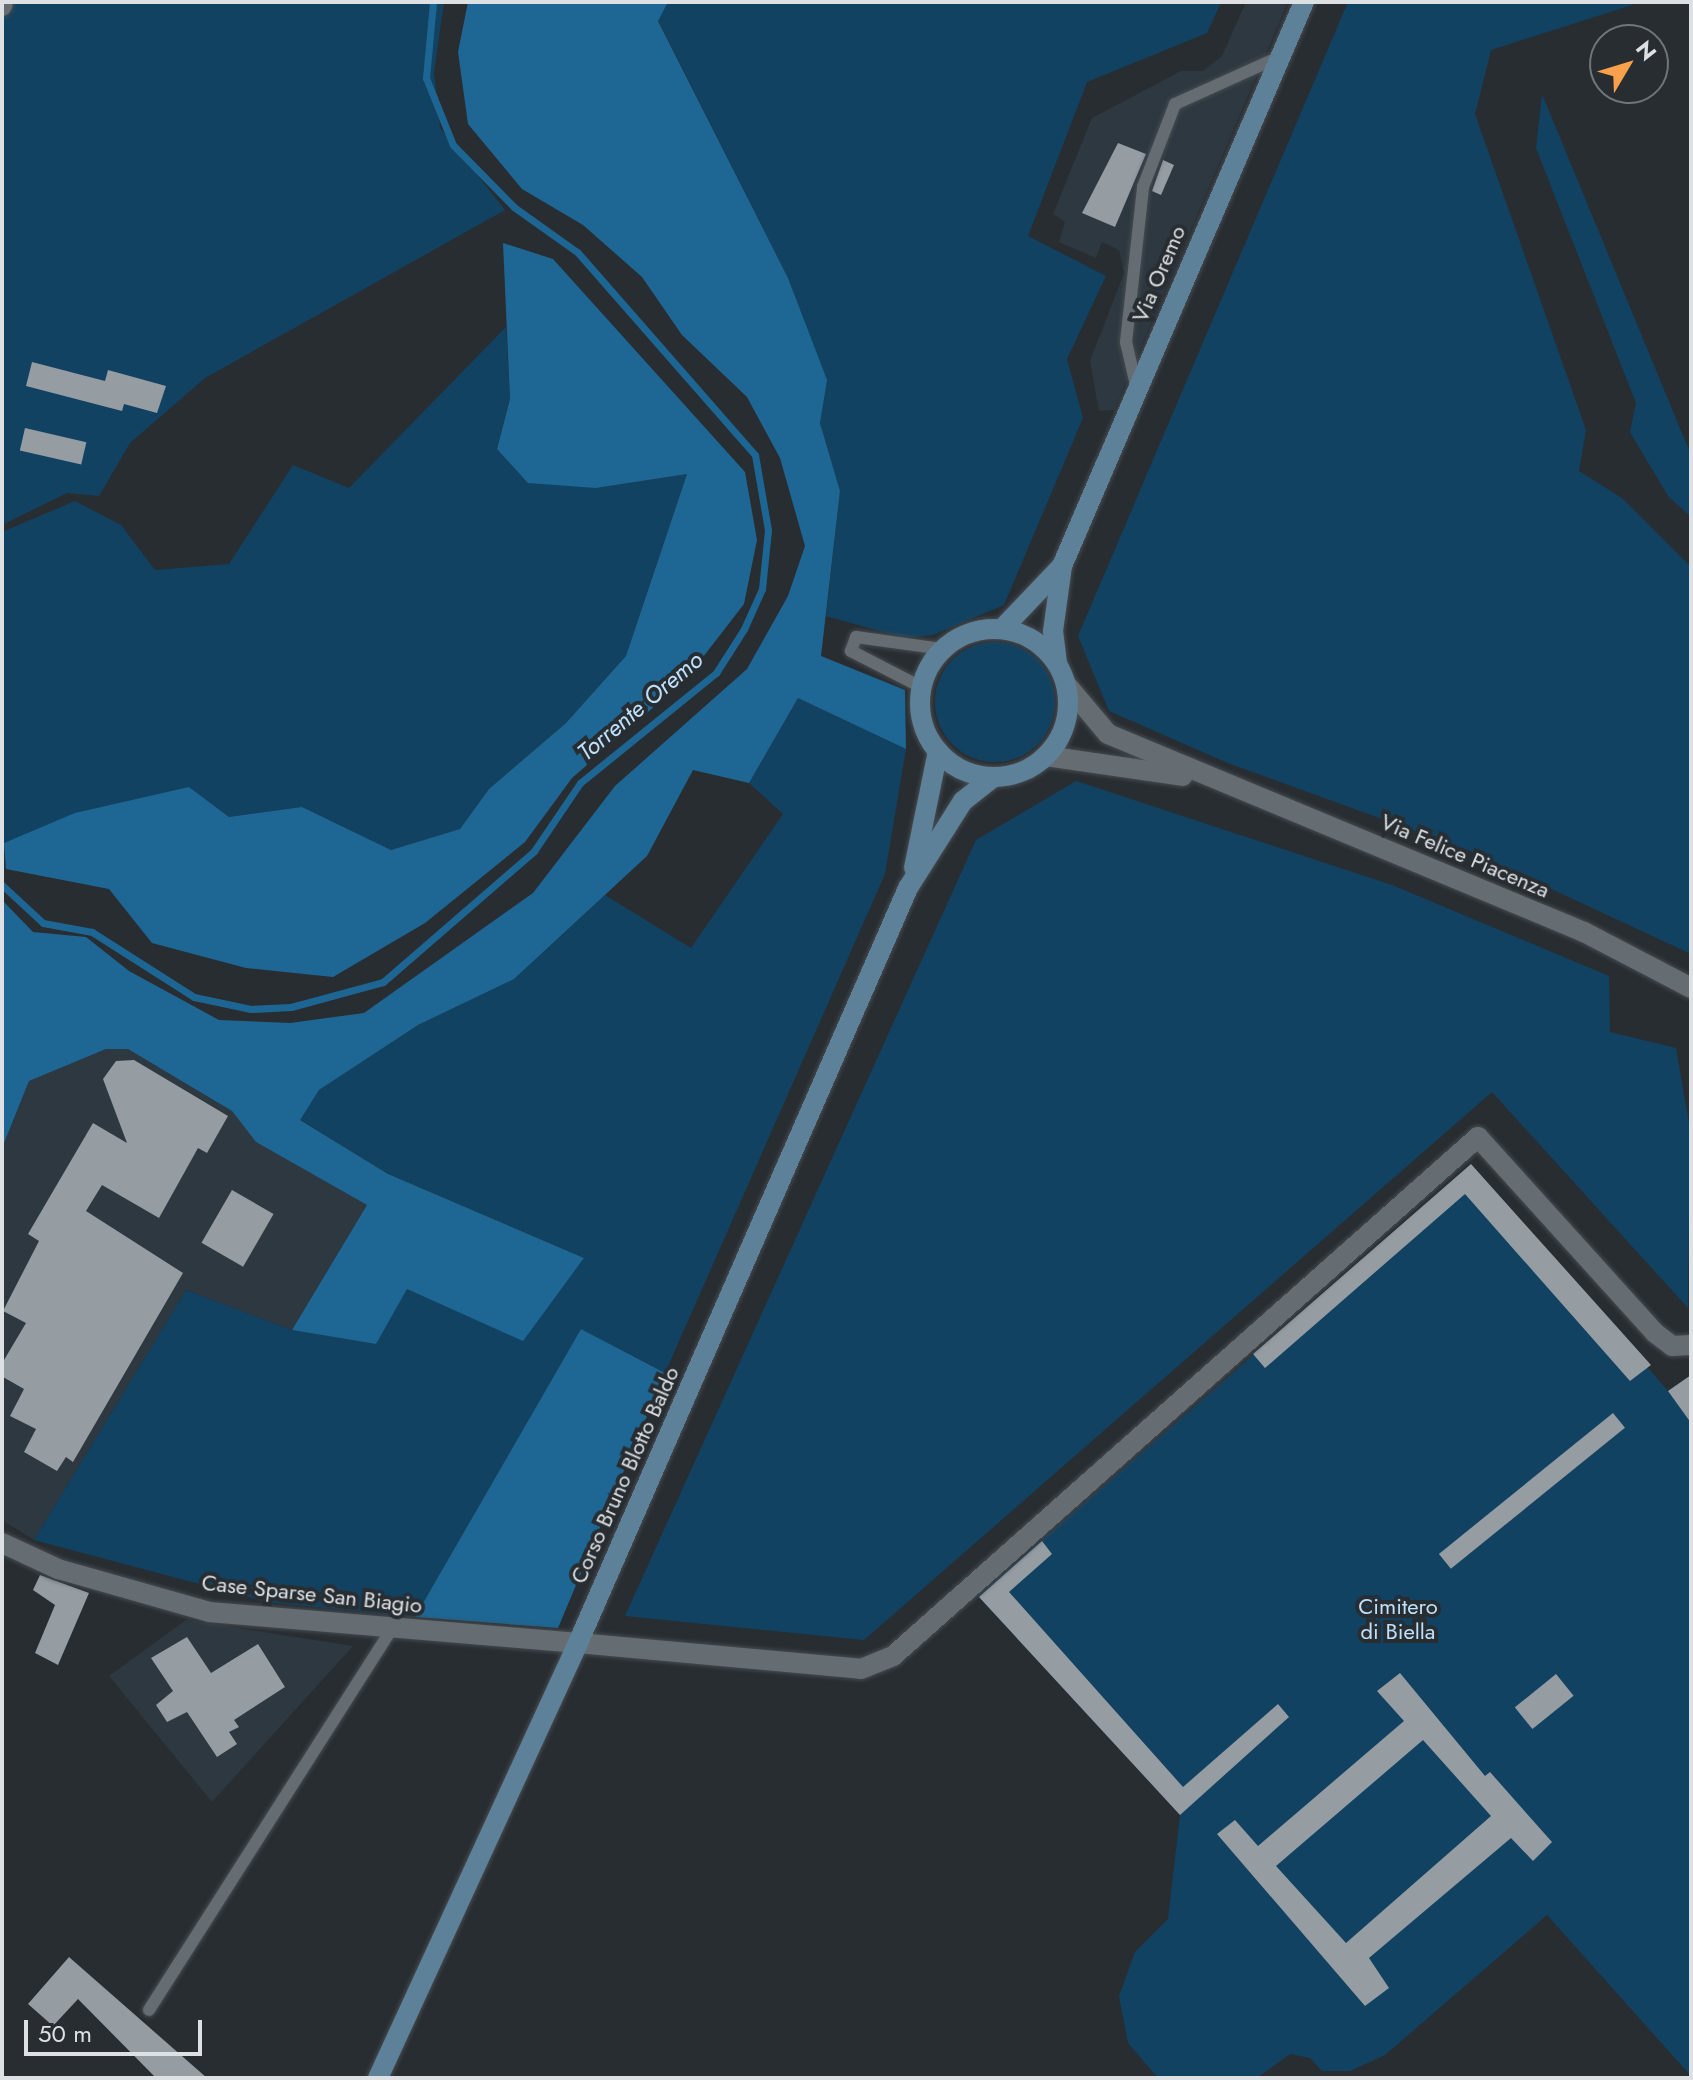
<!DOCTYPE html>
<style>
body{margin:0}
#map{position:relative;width:1693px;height:2080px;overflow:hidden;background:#282d32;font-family:Jost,sans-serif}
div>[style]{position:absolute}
.built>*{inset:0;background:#2d3840}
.green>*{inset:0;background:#124261}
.round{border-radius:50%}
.forest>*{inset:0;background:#1e6795}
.stream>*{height:7px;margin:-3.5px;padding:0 3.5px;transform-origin:3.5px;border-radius:3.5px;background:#1d6694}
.building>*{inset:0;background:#959ca2;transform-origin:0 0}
.roads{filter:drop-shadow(0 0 2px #454b4f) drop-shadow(0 0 2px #454b4f)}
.service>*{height:12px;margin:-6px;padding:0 6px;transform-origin:6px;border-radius:6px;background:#666d72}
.minor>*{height:20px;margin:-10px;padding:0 10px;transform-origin:10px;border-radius:10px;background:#666d72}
.tertiary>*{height:20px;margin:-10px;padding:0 10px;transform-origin:10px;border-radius:10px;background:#666d72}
.secondary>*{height:20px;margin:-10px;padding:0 10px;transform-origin:10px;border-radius:10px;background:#5e819a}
.secondary>.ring{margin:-10px;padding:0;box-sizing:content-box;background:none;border:20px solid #5e819a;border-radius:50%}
span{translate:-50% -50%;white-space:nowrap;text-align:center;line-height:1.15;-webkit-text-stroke:8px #282d32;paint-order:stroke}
.street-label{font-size:22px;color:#dde1e4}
.park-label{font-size:22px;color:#bde0fb}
.water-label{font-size:24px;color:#bde0fb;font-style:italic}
.frame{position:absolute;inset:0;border:4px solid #dde1e4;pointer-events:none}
.north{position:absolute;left:1589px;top:24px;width:80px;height:80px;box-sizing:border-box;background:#282d32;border:2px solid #707579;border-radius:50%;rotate:52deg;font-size:22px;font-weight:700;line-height:32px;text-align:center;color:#dde1e4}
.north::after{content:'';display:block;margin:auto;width:28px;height:36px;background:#f8a04b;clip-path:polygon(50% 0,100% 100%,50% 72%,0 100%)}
.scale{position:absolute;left:24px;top:2020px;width:178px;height:36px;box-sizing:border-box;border:4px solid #dde1e4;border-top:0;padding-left:10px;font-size:24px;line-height:28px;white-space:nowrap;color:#dde1e4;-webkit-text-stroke:6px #282d32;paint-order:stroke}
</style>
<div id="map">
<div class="built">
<div style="clip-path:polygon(1246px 2px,1288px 2px,1114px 410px,1099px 411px,1090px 361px,1124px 273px,1119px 250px,1102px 242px,1096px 258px,1059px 242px,1065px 222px,1053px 214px,1092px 118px,1181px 71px,1203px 71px,1222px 56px)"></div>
<div style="clip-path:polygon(106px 1049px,128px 1049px,232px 1111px,256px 1142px,367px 1205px,292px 1330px,186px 1290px,34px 1540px,2px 1520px,2px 1148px,29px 1081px)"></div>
<div style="clip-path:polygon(186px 1620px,353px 1646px,212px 1802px,109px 1676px)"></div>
</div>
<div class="green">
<div style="clip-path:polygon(2px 2px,444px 2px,434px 72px,440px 128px,505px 210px,205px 378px,130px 443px,99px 496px,67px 493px,2px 525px)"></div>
<div style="clip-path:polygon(668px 2px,1221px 2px,1207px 33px,1087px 82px,1028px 236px,1106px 276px,1067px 359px,1083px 418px,1004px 605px,933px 635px,905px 638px,826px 616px,840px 491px,820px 423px,826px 380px,788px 278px,658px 20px)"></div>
<div style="clip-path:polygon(1348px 2px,1641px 2px,1491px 50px,1475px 114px,1586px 430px,1579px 471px,1622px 498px,1691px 567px,1691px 954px,1470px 851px,1228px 763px,1109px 711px,1078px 636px)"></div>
<div style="clip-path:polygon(1542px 94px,1691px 455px,1691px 517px,1668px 496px,1630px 432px,1636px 403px,1536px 148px)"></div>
<div style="clip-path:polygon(506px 327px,510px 399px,497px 448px,596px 488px,687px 474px,626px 656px,566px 723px,489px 789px,460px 829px,391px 850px,302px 807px,229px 817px,189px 787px,2px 843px,2px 532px,75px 501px,121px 525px,155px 570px,229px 564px,293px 465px,349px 488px)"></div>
<div class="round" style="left:935px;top:642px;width:120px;height:120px"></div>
<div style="clip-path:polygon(798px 698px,906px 749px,885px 874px,665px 1373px,581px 1329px,415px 1617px,267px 1602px,34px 1540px,186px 1290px,292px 1330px,375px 1344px,407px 1289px,523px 1340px,584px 1258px,388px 1174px,299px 1119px,319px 1090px,418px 1025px,514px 979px,605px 895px,691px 948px,783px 814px,749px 783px)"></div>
<div style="clip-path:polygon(1076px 781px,1392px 885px,1609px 976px,1610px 1032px,1676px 1048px,1690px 1129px,1688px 1308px,1492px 1092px,864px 1640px,625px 1616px,976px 840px)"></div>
<div style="clip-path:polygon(1471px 1164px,1668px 1391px,1691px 1375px,1691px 2076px,1547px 1915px,1385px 2055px,1350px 2071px,1322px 2071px,1310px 2058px,1290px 2054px,1257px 2078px,1158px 2078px,1128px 2043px,1119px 1996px,1135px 1952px,1168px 1919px,1180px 1815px,978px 1596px)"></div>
</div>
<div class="forest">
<div style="clip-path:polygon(468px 2px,668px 2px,658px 21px,788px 278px,827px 380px,820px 423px,840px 491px,821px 656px,905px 690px,906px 749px,798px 698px,749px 783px,693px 770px,647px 856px,514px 979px,418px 1025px,319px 1090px,300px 1120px,388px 1174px,584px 1258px,523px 1341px,407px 1289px,376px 1344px,292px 1330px,367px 1205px,256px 1142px,232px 1111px,128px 1049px,106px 1049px,29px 1081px,2px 1148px,2px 900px,33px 932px,86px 937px,129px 971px,219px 1020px,290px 1023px,364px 1013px,533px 893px,615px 786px,747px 669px,788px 596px,805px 546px,780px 458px,747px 397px,682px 335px,642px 277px,583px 225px,522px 189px,468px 124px,458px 52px)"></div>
<div style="clip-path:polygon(503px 243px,553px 259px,745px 472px,757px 540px,744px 604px,686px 679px,572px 778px,525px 842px,425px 923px,333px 977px,246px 968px,152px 943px,109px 889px,6px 869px,4px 843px,75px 813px,189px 787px,229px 817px,302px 807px,391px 850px,460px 829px,489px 789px,566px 723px,626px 656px,687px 474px,596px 488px,528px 483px,497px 449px,510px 399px)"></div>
<div style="clip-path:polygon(581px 1329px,665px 1373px,558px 1628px,415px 1617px)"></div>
</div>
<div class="stream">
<div style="left:2px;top:885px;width:56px;rotate:42.8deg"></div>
<div style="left:43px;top:923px;width:50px;rotate:10.4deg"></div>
<div style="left:92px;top:932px;width:121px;rotate:32.5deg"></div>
<div style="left:194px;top:997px;width:58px;rotate:11.9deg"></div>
<div style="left:251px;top:1009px;width:40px;rotate:-2.9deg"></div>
<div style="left:291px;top:1007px;width:95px;rotate:-15.2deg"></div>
<div style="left:383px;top:982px;width:200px;rotate:-40.9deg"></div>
<div style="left:534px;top:851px;width:82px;rotate:-55.9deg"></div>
<div style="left:580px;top:783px;width:175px;rotate:-39deg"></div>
<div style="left:716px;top:673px;width:52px;rotate:-57.5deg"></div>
<div style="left:744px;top:629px;width:44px;rotate:-65.8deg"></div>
<div style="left:762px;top:589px;width:59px;rotate:-84.2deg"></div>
<div style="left:768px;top:530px;width:76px;rotate:-99.8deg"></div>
<div style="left:755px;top:455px;width:270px;rotate:-131.2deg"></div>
<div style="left:577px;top:252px;width:77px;rotate:-144.5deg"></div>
<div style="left:514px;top:207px;width:87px;rotate:-134.5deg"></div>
<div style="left:453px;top:145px;width:72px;rotate:-111.9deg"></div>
<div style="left:426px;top:78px;width:76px;rotate:-84.7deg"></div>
</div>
<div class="building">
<div style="clip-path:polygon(1118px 143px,1146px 154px,1115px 227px,1082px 213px)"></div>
<div style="clip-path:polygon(1163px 160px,1174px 165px,1161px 195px,1152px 191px)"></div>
<div style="clip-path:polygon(32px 362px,105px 381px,108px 370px,166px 386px,157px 413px,124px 404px,122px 411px,26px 386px)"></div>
<div style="left:25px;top:428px;width:63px;height:23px;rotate:13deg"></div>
<div style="clip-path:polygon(134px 1060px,228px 1116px,207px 1153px,198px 1148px,159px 1218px,102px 1185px,86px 1211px,183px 1273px,73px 1462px,66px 1457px,57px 1471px,24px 1452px,36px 1429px,10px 1416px,24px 1389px,3px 1377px,4px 1360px,26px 1323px,3px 1311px,39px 1241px,28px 1234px,93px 1123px,127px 1143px,103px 1079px,116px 1061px)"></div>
<div style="clip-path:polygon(1471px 1164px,1651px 1365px,1630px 1381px,1465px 1194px,1265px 1368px,1253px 1354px)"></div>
<div style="left:232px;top:1190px;width:48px;height:61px;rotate:30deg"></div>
<div style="clip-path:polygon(1691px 1375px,1691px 1423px,1668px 1391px)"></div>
<div style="left:1613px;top:1413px;width:19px;height:224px;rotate:51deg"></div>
<div style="clip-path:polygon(1042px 1541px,1052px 1554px,1009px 1592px,1183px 1787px,1278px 1704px,1289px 1717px,1180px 1815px,979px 1597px)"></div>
<div style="clip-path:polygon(40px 1575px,89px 1593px,58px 1665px,35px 1653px,55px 1605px,33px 1590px)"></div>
<div style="clip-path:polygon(187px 1637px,211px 1673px,258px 1644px,285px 1687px,234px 1720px,239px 1727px,229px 1732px,237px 1744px,217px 1757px,187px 1712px,167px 1722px,156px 1705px,173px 1691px,151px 1658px)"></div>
<div style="clip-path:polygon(evenodd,1400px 1673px,1485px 1776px,1490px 1772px,1552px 1842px,1533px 1861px,1511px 1838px,1369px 1958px,1389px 1988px,1365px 2006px,1217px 1834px,1235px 1820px,1258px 1846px,1404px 1721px,1377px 1691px,1400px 1673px,1423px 1740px,1491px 1816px,1346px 1943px,1276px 1866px,1423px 1740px)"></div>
<div style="left:1556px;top:1674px;width:28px;height:53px;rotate:51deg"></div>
<div style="clip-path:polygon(69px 1957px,207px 2078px,156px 2078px,78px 1999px,53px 2026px,28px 2004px)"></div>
</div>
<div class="roads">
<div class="service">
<div style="left:1136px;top:385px;width:44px;rotate:-103.1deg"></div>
<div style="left:1126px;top:342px;width:156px;rotate:-83.7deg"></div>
<div style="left:1143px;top:187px;width:89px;rotate:-68.9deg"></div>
<div style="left:1175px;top:104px;width:114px;rotate:-24.3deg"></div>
<div style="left:921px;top:687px;width:79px;rotate:-152.8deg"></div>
<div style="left:851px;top:651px;width:15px;rotate:-70deg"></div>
<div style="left:856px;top:637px;width:88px;rotate:7.9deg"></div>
<div style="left:149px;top:2010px;width:453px;rotate:-57.5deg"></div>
</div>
<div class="minor">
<div style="left:2px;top:6px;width:4px;rotate:-76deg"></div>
<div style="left:578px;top:1643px;width:284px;rotate:5.2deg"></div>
<div style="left:861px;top:1669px;width:35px;rotate:-22deg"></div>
<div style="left:893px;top:1656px;width:782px;rotate:-41.58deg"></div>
<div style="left:1478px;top:1137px;width:264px;rotate:47.9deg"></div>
<div style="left:1655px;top:1333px;width:21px;rotate:37deg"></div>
<div style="left:1672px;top:1346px;width:19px;rotate:-3deg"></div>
</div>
<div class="tertiary">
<div style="left:1066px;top:684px;width:65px;rotate:50deg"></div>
<div style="left:1108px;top:734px;width:516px;rotate:22.59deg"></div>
<div style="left:1584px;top:932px;width:121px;rotate:27.6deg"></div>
<div style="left:1046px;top:756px;width:138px;rotate:8.3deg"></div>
<div style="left:2px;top:1543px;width:62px;rotate:24.9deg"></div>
<div style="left:58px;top:1569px;width:158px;rotate:15.8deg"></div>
<div style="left:210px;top:1612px;width:369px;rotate:4.8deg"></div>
</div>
<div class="secondary">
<div style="left:1002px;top:629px;width:87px;rotate:-46.4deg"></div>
<div class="ring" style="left:920px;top:629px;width:128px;height:128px"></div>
<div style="left:1057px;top:663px;width:32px;rotate:-97deg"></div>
<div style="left:1053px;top:631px;width:66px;rotate:-82.1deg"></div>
<div style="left:1062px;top:566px;width:614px;rotate:-66.78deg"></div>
<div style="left:914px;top:868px;width:119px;rotate:-78.4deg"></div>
<div style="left:378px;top:2078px;width:479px;rotate:-65.3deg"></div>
<div style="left:578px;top:1643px;width:824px;rotate:-66.39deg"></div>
<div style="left:908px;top:888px;width:103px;rotate:-57.7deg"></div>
<div style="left:963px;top:801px;width:39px;rotate:-38deg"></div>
</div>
</div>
<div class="street-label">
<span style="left:1159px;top:274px;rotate:-67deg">Via Oremo</span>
<span style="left:1465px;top:856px;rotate:23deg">Via Felice Piacenza</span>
<span style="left:625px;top:1475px;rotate:-66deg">Corso Bruno Blotto Baldo</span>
<span style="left:312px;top:1594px;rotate:6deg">Case Sparse San Biagio</span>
</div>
<div class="park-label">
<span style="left:1398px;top:1619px">Cimitero<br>di Biella</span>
</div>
<div class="water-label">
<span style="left:640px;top:706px;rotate:-40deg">Torrente Oremo</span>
</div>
<div class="frame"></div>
<div class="north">N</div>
<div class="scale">50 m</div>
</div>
